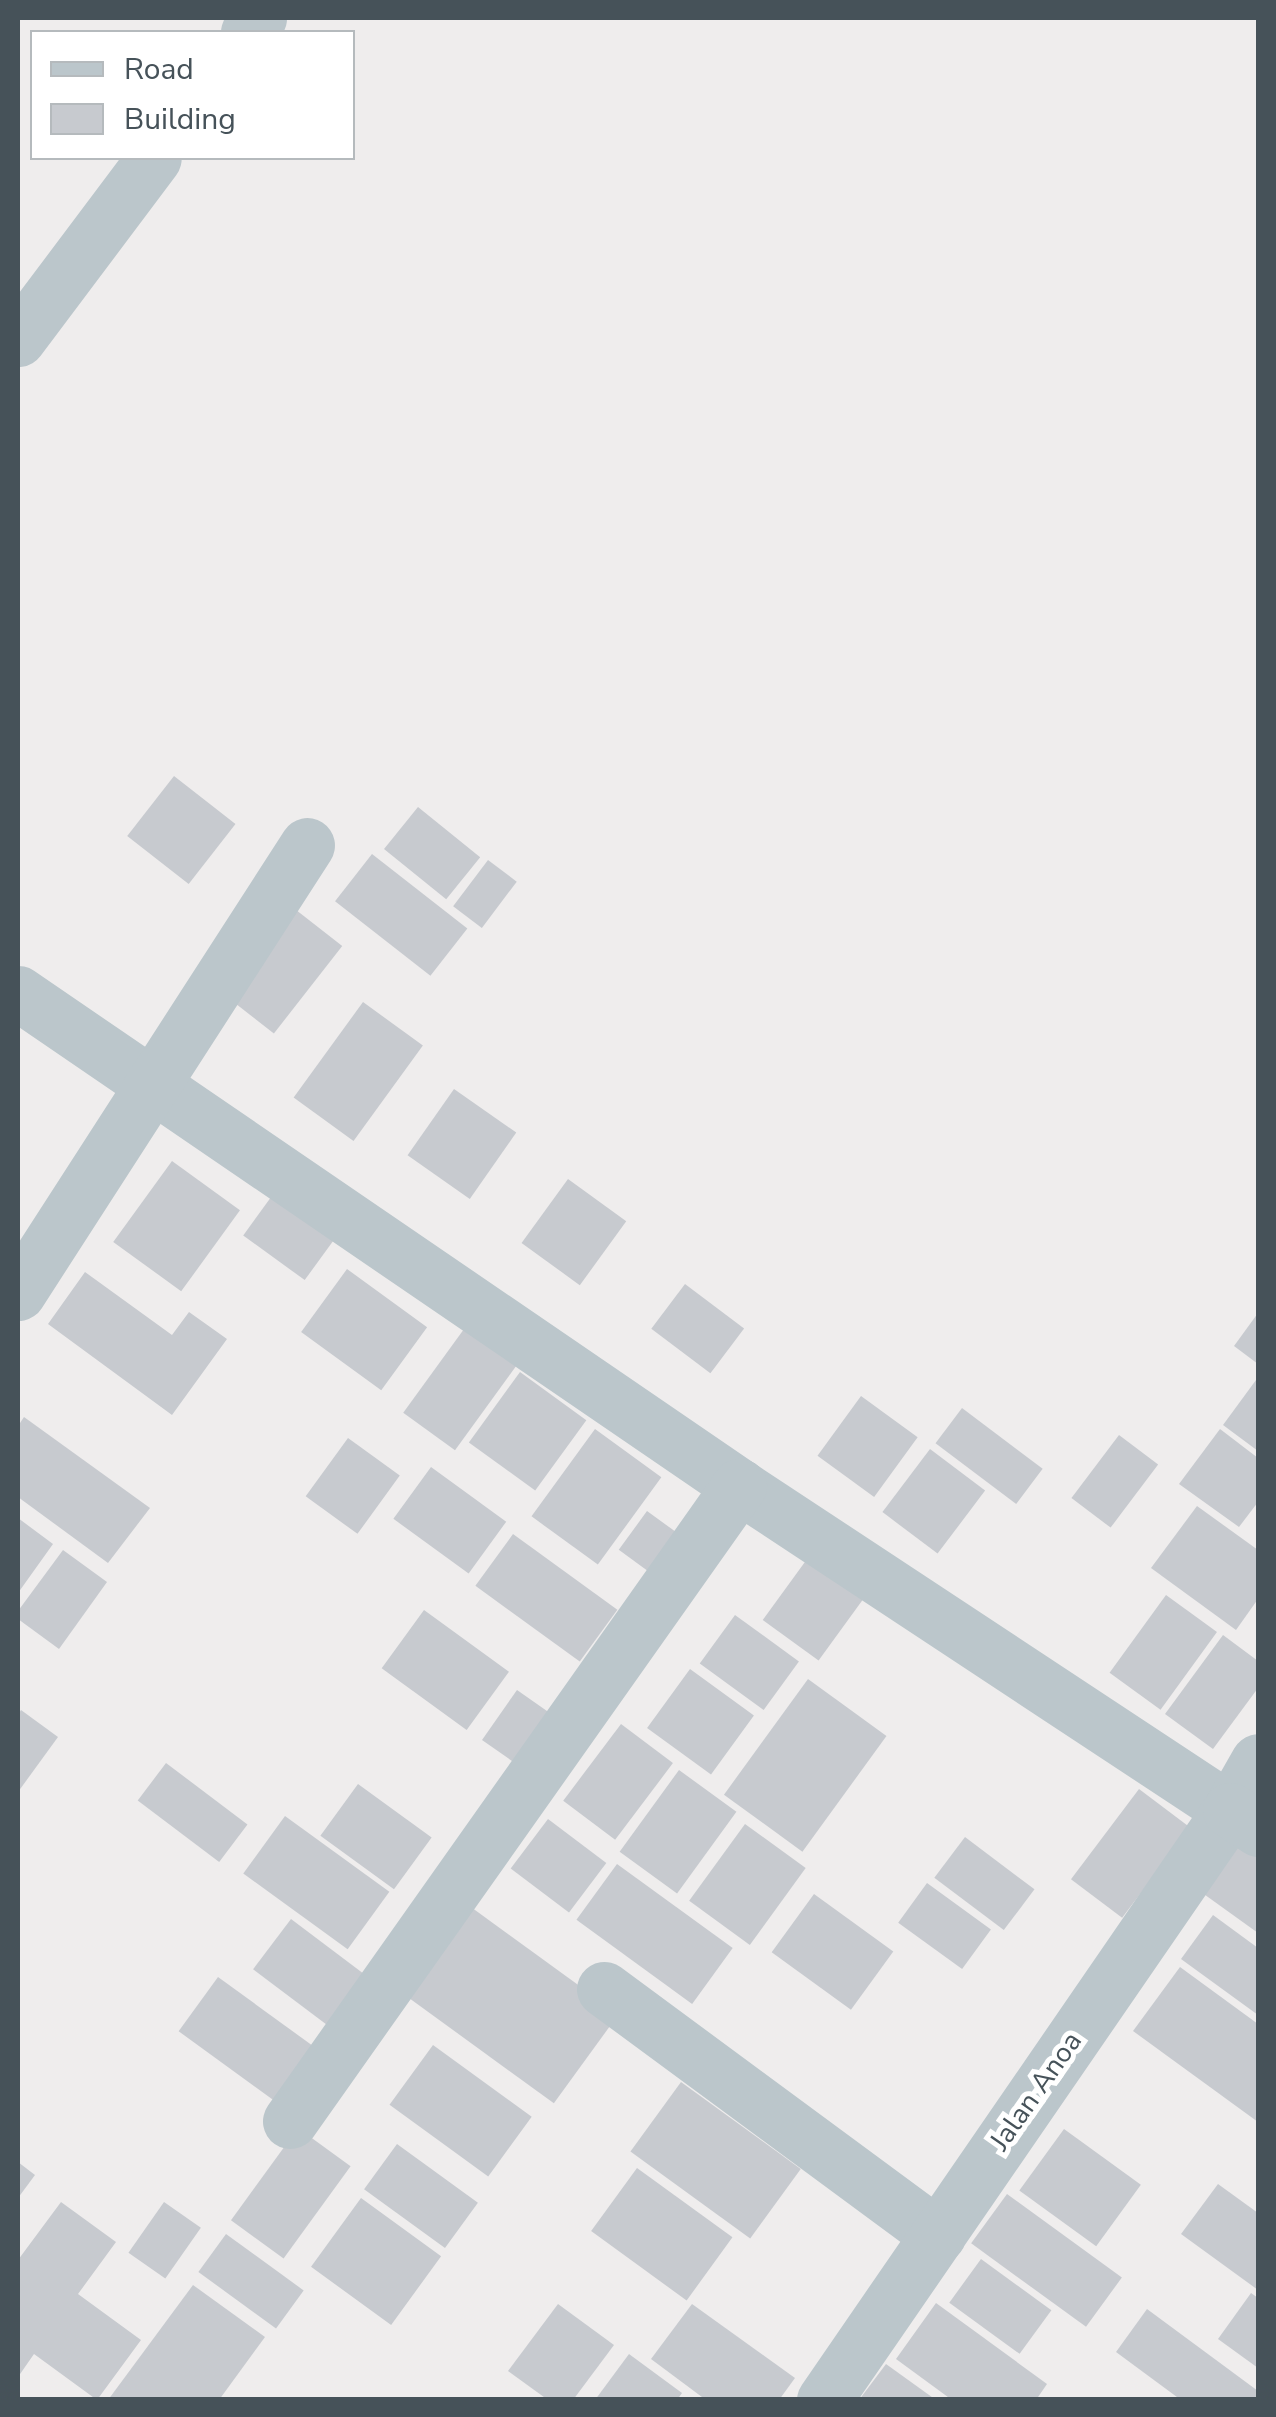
<!DOCTYPE html>
<style>
body{margin:0}
#map{position:relative;width:1276px;height:2417px;overflow:hidden;background:#efeded;font-family:"Nunito Sans",sans-serif}
div>[style]{position:absolute}
.building>*{inset:0;background:#c7cacf;transform-origin:0 0}
.street>*{height:55px;margin:-27.5px;padding:0 27.5px;transform-origin:27.5px;border-radius:27.5px;background:#bbc6cb}
span{translate:-50% -50%;white-space:nowrap;text-align:center;line-height:1.15;-webkit-text-stroke:10px #fff;paint-order:stroke}
.street-label{font-size:28px;color:#465259}
.frame{position:absolute;inset:0;border:20px solid #465259;pointer-events:none}
.legend{position:absolute;left:30px;top:30px;width:325px;height:130px;box-sizing:border-box;background:#fff;border:2px solid #b5babd;margin:0;padding:12px 18px;list-style:none;font-size:30px;color:#465259}
.legend li{display:flex;align-items:center;gap:20px;height:50px}
.legend b{width:50px;border:2px solid #b5babd}
</style>
<div id="map">
<div class="building">
<div style="left:174px;top:776px;width:78px;height:76px;rotate:38deg"></div>
<div style="left:418px;top:807px;width:80px;height:54px;rotate:39deg"></div>
<div style="left:372px;top:854px;width:121px;height:60px;rotate:38deg"></div>
<div style="left:488px;top:860px;width:36px;height:58px;rotate:37deg"></div>
<div style="left:291px;top:906px;width:65px;height:111px;rotate:38deg"></div>
<div style="left:363px;top:1002px;width:74px;height:118px;rotate:36deg"></div>
<div style="left:454px;top:1089px;width:76px;height:81px;rotate:35deg"></div>
<div style="left:172px;top:1161px;width:84px;height:100px;rotate:36deg"></div>
<div style="left:568px;top:1179px;width:72px;height:79px;rotate:36deg"></div>
<div style="left:282px;top:1182px;width:76px;height:66px;rotate:36deg"></div>
<div style="left:347px;top:1269px;width:99px;height:78px;rotate:36deg"></div>
<div style="clip-path:polygon(85px 1272px,172px 1335px,189px 1312px,227px 1339px,172px 1415px,48px 1324px)"></div>
<div style="left:685px;top:1284px;width:74px;height:56px;rotate:37deg"></div>
<div style="clip-path:polygon(1258px 1313px,1258px 1364px,1234px 1346px)"></div>
<div style="left:472px;top:1318px;width:64px;height:117px;rotate:36deg"></div>
<div style="left:520px;top:1372px;width:82px;height:87px;rotate:36deg"></div>
<div style="clip-path:polygon(1256px 1380px,1258px 1382px,1258px 1451px,1223px 1425px)"></div>
<div style="left:861px;top:1396px;width:70px;height:74px;rotate:36deg"></div>
<div style="left:962px;top:1408px;width:101px;height:44px;rotate:37deg"></div>
<div style="clip-path:polygon(24px 1417px,150px 1508px,108px 1563px,18px 1497px,18px 1426px)"></div>
<div style="left:595px;top:1429px;width:82px;height:108px;rotate:36deg"></div>
<div style="clip-path:polygon(1220px 1429px,1258px 1458px,1258px 1502px,1239px 1527px,1179px 1484px)"></div>
<div style="left:1119px;top:1435px;width:49px;height:79px;rotate:37deg"></div>
<div style="left:348px;top:1438px;width:64px;height:72px;rotate:36deg"></div>
<div style="left:930px;top:1449px;width:69px;height:79px;rotate:37deg"></div>
<div style="left:431px;top:1467px;width:93px;height:64px;rotate:36deg"></div>
<div style="clip-path:polygon(1197px 1506px,1258px 1550px,1258px 1599px,1236px 1630px,1151px 1568px)"></div>
<div style="left:647px;top:1511px;width:49px;height:48px;rotate:36deg"></div>
<div style="clip-path:polygon(18px 1518px,53px 1544px,18px 1593px)"></div>
<div style="left:513px;top:1534px;width:129px;height:64px;rotate:36deg"></div>
<div style="left:818px;top:1544px;width:69px;height:94px;rotate:36deg"></div>
<div style="clip-path:polygon(63px 1550px,107px 1582px,59px 1649px,18px 1619px,18px 1611px)"></div>
<div style="left:1166px;top:1595px;width:63px;height:96px;rotate:36deg"></div>
<div style="left:424px;top:1610px;width:105px;height:72px;rotate:36deg"></div>
<div style="left:735px;top:1615px;width:79px;height:60px;rotate:36deg"></div>
<div style="clip-path:polygon(1223px 1635px,1258px 1661px,1258px 1688px,1213px 1749px,1165px 1714px)"></div>
<div style="left:690px;top:1669px;width:79px;height:73px;rotate:36deg"></div>
<div style="left:808px;top:1679px;width:97px;height:143px;rotate:36deg"></div>
<div style="left:517px;top:1690px;width:54px;height:61px;rotate:35deg"></div>
<div style="clip-path:polygon(21px 1710px,58px 1737px,18px 1792px,18px 1715px)"></div>
<div style="left:621px;top:1724px;width:65px;height:96px;rotate:37deg"></div>
<div style="left:166px;top:1763px;width:102px;height:47px;rotate:37deg"></div>
<div style="left:679px;top:1770px;width:71px;height:101px;rotate:36deg"></div>
<div style="left:358px;top:1784px;width:91px;height:64px;rotate:36deg"></div>
<div style="left:1139px;top:1789px;width:64px;height:113px;rotate:37deg"></div>
<div style="left:285px;top:1816px;width:129px;height:71px;rotate:36deg"></div>
<div style="left:548px;top:1819px;width:73px;height:62px;rotate:37deg"></div>
<div style="left:745px;top:1824px;width:75px;height:95px;rotate:36deg"></div>
<div style="clip-path:polygon(1243px 1836px,1258px 1848px,1258px 1933px,1201px 1892px)"></div>
<div style="left:965px;top:1837px;width:87px;height:51px;rotate:37deg"></div>
<div style="left:617px;top:1864px;width:143px;height:69px;rotate:36deg"></div>
<div style="left:927px;top:1883px;width:79px;height:49px;rotate:36deg"></div>
<div style="left:814px;top:1894px;width:98px;height:72px;rotate:36deg"></div>
<div style="left:464px;top:1902px;width:191px;height:110px;rotate:36deg"></div>
<div style="clip-path:polygon(1213px 1915px,1258px 1948px,1258px 2015px,1181px 1959px)"></div>
<div style="left:291px;top:1919px;width:96px;height:63px;rotate:37deg"></div>
<div style="clip-path:polygon(1180px 1967px,1258px 2024px,1258px 2122px,1133px 2031px)"></div>
<div style="left:218px;top:1977px;width:117px;height:67px;rotate:36deg"></div>
<div style="left:433px;top:2045px;width:122px;height:74px;rotate:36deg"></div>
<div style="left:681px;top:2082px;width:148px;height:86px;rotate:36deg"></div>
<div style="left:298px;top:2128px;width:65px;height:114px;rotate:36deg"></div>
<div style="left:1064px;top:2129px;width:95px;height:76px;rotate:36deg"></div>
<div style="left:397px;top:2144px;width:100px;height:56px;rotate:36deg"></div>
<div style="clip-path:polygon(18px 2162px,35px 2175px,18px 2198px)"></div>
<div style="left:637px;top:2168px;width:118px;height:78px;rotate:36deg"></div>
<div style="clip-path:polygon(1218px 2184px,1258px 2213px,1258px 2290px,1181px 2234px)"></div>
<div style="left:1007px;top:2194px;width:142px;height:61px;rotate:36deg"></div>
<div style="left:361px;top:2198px;width:99px;height:85px;rotate:36deg"></div>
<div style="clip-path:polygon(61px 2202px,116px 2242px,78px 2294px,141px 2340px,97px 2400px,34px 2354px,18px 2377px,18px 2260px)"></div>
<div style="left:164px;top:2202px;width:45px;height:62px;rotate:35deg"></div>
<div style="left:226px;top:2234px;width:96px;height:47px;rotate:36deg"></div>
<div style="left:981px;top:2259px;width:87px;height:54px;rotate:36deg"></div>
<div style="clip-path:polygon(193px 2285px,265px 2337px,219px 2400px,108px 2400px)"></div>
<div style="clip-path:polygon(1251px 2293px,1258px 2298px,1258px 2368px,1218px 2339px)"></div>
<div style="clip-path:polygon(936px 2303px,1047px 2384px,1036px 2400px,952px 2400px,896px 2359px)"></div>
<div style="clip-path:polygon(558px 2304px,614px 2345px,573px 2400px,548px 2400px,508px 2371px)"></div>
<div style="clip-path:polygon(692px 2304px,795px 2378px,779px 2400px,706px 2400px,651px 2359px)"></div>
<div style="clip-path:polygon(1147px 2309px,1258px 2391px,1258px 2400px,1181px 2400px,1116px 2352px)"></div>
<div style="clip-path:polygon(629px 2354px,682px 2393px,677px 2400px,595px 2400px)"></div>
<div style="clip-path:polygon(886px 2364px,936px 2400px,859px 2400px)"></div>
</div>
<div class="street">
<div style="left:248px;top:32px;width:18px;rotate:-52deg"></div>
<div style="left:18px;top:339px;width:226px;rotate:-53.1deg"></div>
<div style="left:18px;top:993px;width:873px;rotate:34.36deg"></div>
<div style="left:739px;top:1486px;width:588px;rotate:33.42deg"></div>
<div style="left:1230px;top:1810px;width:56px;rotate:-60.3deg"></div>
<div style="left:18px;top:1293px;width:533px;rotate:-57.17deg"></div>
<div style="left:604px;top:1989px;width:415px;rotate:36.4deg"></div>
<div style="left:290px;top:2121px;width:778px;rotate:-54.74deg"></div>
<div style="left:824px;top:2400px;width:716px;rotate:-55.47deg"></div>
<div style="left:1230px;top:1810px;width:34px;rotate:34deg"></div>
</div>
<div class="street-label">
<span style="left:1036px;top:2091px;rotate:-55deg">Jalan Anoa</span>
</div>
<div class="frame"></div>
<ul class="legend">
<li><b style="height:12px;background:#bbc6cb"></b>Road</li>
<li><b style="height:28px;background:#c7cacf"></b>Building</li>
</ul>
</div>
